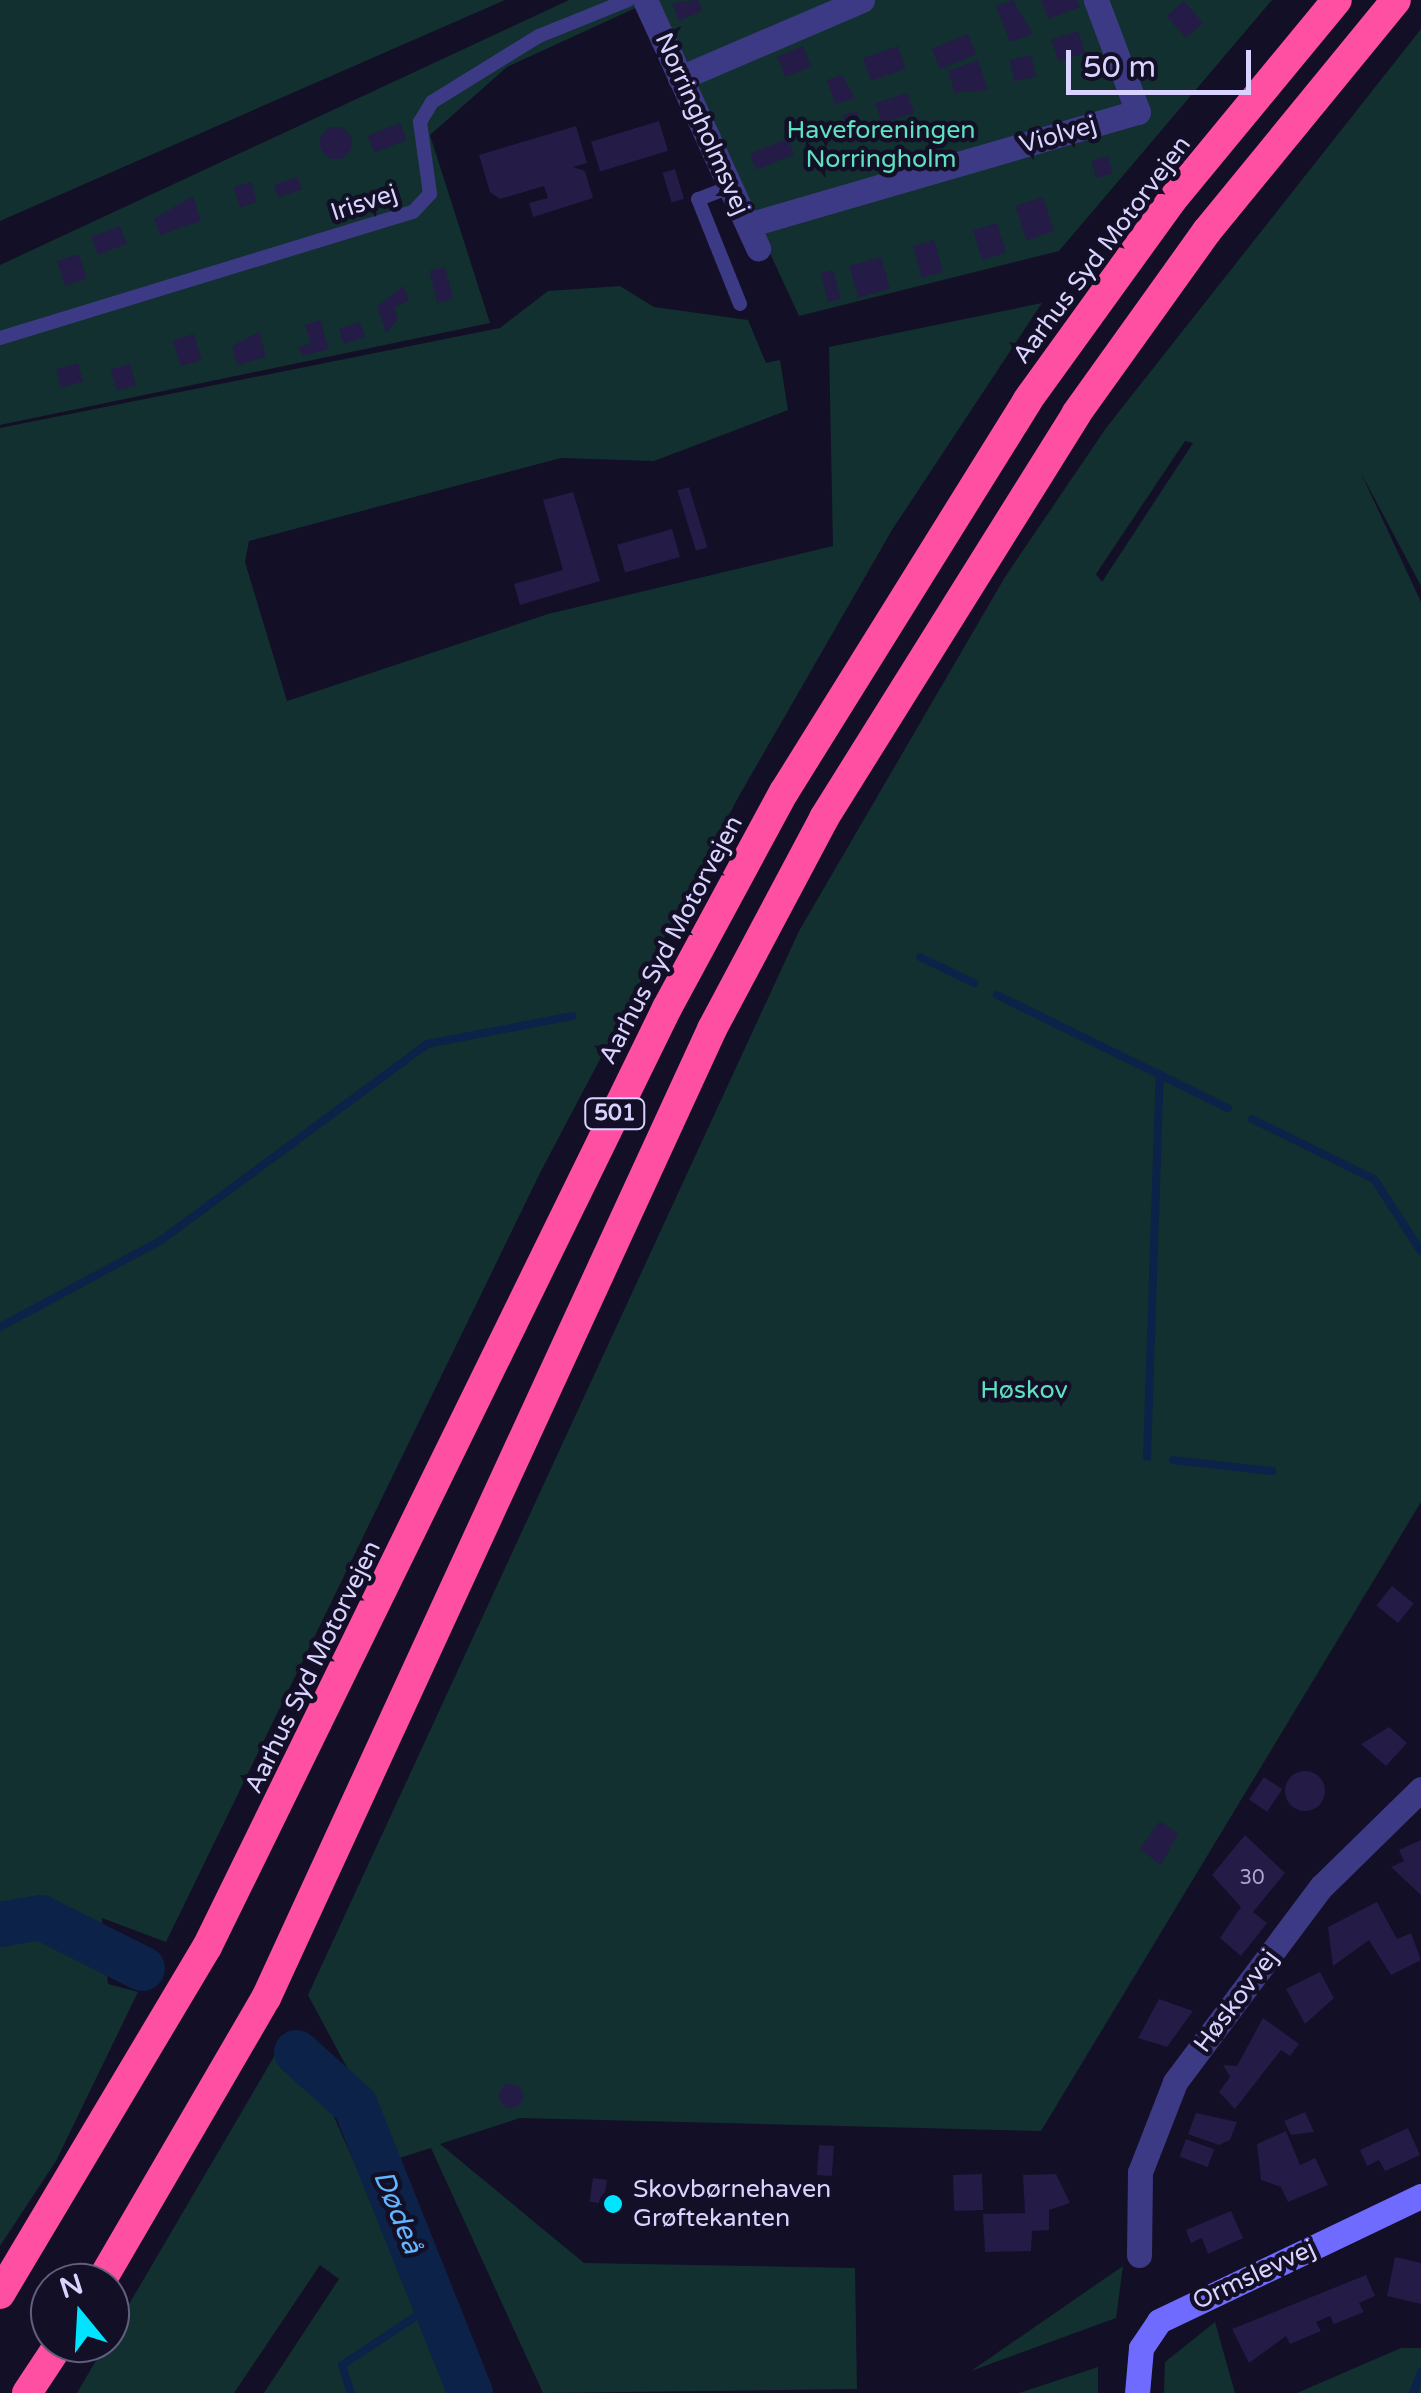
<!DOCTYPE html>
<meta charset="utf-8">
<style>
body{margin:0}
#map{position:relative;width:1421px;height:2393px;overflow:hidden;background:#130f26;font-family:"Varela Round",sans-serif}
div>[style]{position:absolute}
.green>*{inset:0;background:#12302f}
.stream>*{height:8px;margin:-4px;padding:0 4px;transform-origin:4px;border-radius:4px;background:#0c2248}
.river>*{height:45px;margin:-22.5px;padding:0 22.5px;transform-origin:22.5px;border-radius:22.5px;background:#0c2248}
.building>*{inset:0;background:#241b47;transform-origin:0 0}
.round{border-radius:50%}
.lane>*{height:14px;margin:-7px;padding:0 7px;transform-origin:7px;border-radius:7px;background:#3d3a85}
.street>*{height:25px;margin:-12.5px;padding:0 12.5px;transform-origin:12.5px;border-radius:12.5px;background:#3d3a85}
.secondary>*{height:25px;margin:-12.5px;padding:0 12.5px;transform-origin:12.5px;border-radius:12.5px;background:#6f6bff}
.highway>*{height:30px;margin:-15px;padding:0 15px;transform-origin:15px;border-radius:15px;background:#ff4fa3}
.dots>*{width:28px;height:28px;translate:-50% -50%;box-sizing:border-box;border:5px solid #130f26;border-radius:50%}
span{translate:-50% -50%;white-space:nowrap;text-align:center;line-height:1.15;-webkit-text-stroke:9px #130f26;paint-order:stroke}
.number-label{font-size:20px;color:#aca6d1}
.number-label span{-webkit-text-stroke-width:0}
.shield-label span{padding:2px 8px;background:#130f26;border:2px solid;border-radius:8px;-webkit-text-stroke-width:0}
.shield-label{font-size:22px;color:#d9d4ff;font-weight:700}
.street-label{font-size:25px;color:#d9d4ff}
.park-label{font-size:25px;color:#5fe0c0}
.poi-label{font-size:25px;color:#d9d4ff}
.left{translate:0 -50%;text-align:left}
.water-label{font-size:28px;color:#62b6ff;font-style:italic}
.north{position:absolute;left:30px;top:2263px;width:100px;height:100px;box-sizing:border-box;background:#130f26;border:2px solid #625e7d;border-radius:50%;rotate:342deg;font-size:28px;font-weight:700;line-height:40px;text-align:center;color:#d9d4ff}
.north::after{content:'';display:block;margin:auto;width:35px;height:45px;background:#00e5ff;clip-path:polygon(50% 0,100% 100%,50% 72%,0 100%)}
.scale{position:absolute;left:1066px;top:50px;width:185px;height:45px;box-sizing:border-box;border:5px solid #d9d4ff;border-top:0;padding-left:12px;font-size:30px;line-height:35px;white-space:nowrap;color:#d9d4ff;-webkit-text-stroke:8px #130f26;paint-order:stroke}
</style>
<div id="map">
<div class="green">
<div style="clip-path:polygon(0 0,505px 0,0 221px)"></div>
<div style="clip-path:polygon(569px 0,653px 0,507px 67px,430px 135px,490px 323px,0 425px,0 265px)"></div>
<div style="clip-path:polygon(653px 0,1272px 0,1059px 251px,799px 316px)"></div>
<div style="clip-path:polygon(evenodd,1421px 29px,1421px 586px,1360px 471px,1421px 602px,1421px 1502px,1041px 2131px,520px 2118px,440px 2144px,584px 2263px,855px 2268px,857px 2389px,543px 2393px,431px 2148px,396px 2159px,308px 1995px,799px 931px,1005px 577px,1106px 428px,1421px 29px,1185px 441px,1193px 443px,1102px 582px,1096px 574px,1185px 441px)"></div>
<div style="clip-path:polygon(620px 286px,654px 307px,748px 320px,766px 363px,780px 360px,788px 410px,654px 461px,561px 458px,249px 541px,245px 562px,287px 701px,548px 614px,833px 546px,829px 347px,1042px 303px,892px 530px,739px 796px,541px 1171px,166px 1942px,102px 1918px,108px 1984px,138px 1992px,56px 2161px,0 2246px,0 428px,500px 328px,548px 291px)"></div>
<div style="clip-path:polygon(275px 2055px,316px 2076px,456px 2393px,264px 2393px,339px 2279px,320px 2265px,234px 2393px,77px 2393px)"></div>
<div style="clip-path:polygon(1123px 2266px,1116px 2318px,971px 2371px)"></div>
<div style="clip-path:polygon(1215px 2322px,1235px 2393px,1164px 2393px,1165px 2362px)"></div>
<div style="clip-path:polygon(1401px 2348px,1421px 2348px,1421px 2393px,1297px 2393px)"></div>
<div style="clip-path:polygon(1098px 2367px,1098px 2393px,1019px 2393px)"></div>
</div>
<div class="stream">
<div style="left:920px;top:957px;width:60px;rotate:25.7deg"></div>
<div style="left:997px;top:995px;width:257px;rotate:26.1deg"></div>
<div style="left:1252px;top:1119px;width:136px;rotate:26.2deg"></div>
<div style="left:1374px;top:1179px;width:86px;rotate:56.9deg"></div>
<div style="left:0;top:1327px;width:182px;rotate:-28.3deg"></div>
<div style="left:160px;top:1241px;width:332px;rotate:-36.4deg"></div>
<div style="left:427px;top:1044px;width:148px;rotate:-10.9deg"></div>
<div style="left:1147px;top:1457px;width:383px;rotate:-88.1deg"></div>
<div style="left:1173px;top:1460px;width:100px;rotate:6.3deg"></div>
<div style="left:351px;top:2393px;width:29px;rotate:-108deg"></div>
<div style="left:342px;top:2365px;width:113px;rotate:-33.4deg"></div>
<div style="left:1413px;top:2393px;width:22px;rotate:-69deg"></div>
</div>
<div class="river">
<div style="left:0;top:1924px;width:41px;rotate:-9.9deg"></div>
<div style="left:40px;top:1917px;width:114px;rotate:26.6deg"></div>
<div style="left:296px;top:2052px;width:79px;rotate:41.9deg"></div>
<div style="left:355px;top:2105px;width:310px;rotate:68.2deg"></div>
</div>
<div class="building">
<div style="clip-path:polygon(698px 0,702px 11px,679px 21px,672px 3px)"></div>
<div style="clip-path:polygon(1013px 0,1033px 34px,1010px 42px,996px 6px)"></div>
<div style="clip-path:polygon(1041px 0,1077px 0,1080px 7px,1048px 19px)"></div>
<div style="left:1184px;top:1px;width:29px;height:23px;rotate:49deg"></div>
<div style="left:1078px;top:31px;width:23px;height:28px;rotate:72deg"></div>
<div style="left:968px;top:34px;width:22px;height:39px;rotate:68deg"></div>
<div style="left:803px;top:46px;width:22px;height:28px;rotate:68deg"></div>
<div style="left:898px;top:46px;width:24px;height:37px;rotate:71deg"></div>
<div style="left:1031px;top:55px;width:22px;height:22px;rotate:77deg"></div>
<div style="clip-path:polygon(978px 60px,988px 90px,955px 93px,948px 71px)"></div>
<div style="clip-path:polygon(842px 75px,855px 98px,835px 104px,827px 80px)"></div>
<div style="left:908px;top:93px;width:21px;height:34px;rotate:73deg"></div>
<div style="left:856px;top:111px;width:29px;height:14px;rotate:70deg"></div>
<div style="left:659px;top:121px;width:31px;height:71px;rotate:73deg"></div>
<div style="left:400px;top:123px;width:18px;height:35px;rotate:68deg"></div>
<div style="clip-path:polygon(576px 126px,587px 163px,573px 167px,585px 171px,593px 198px,533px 217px,529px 203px,548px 198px,544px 186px,500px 199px,490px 192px,479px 155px)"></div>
<div class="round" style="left:320px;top:127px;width:32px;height:32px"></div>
<div style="left:788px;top:139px;width:17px;height:41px;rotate:69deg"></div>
<div style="left:1108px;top:156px;width:18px;height:17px;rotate:74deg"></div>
<div style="left:675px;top:169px;width:31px;height:13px;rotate:73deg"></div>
<div style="left:298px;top:177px;width:13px;height:25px;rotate:72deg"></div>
<div style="left:251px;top:182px;width:21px;height:18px;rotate:73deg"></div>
<div style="clip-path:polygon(193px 196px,201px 221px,160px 235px,154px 219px)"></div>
<div style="left:1043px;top:197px;width:36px;height:29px;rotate:72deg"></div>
<div style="left:997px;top:223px;width:31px;height:25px;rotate:73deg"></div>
<div style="left:120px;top:226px;width:19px;height:31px;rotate:69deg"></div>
<div style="left:934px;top:240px;width:33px;height:22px;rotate:74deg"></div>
<div style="left:79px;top:254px;width:26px;height:23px;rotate:72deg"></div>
<div style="left:881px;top:257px;width:33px;height:33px;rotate:74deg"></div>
<div style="left:445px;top:267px;width:33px;height:16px;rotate:76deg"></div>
<div style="left:833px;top:270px;width:30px;height:13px;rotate:75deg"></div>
<div style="clip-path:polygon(403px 286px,409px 301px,394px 307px,398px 319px,386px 333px,377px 307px)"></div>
<div style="clip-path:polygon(320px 320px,329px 349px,302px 356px,299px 347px,311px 343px,305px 325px)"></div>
<div style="left:360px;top:322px;width:16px;height:22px;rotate:72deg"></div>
<div style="clip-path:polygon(259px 332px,266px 357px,237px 365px,232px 346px)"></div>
<div style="left:194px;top:334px;width:27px;height:22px;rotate:73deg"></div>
<div style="left:78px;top:363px;width:19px;height:23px;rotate:74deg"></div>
<div style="left:130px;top:364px;width:22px;height:20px;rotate:74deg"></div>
<div style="left:689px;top:487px;width:63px;height:12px;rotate:73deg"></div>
<div style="clip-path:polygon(573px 492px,600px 581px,520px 605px,514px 584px,563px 570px,543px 500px)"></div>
<div style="left:672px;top:529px;width:29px;height:57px;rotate:74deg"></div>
<div style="left:1392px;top:1586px;width:28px;height:25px;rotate:39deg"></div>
<div style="clip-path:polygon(1389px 1727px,1407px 1743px,1386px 1766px,1361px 1744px)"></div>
<div class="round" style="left:1285px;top:1771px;width:40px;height:40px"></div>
<div style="left:1264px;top:1777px;width:22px;height:27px;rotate:34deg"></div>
<div style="clip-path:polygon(1160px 1821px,1178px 1834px,1161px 1865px,1140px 1849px)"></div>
<div style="clip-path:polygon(1245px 1835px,1285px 1873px,1253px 1912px,1267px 1923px,1241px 1956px,1220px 1938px,1241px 1907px,1212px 1875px)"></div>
<div style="clip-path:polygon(1421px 1840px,1421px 1895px,1391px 1867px,1404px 1861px,1399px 1850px)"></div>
<div style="clip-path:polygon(1377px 1902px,1397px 1939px,1411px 1933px,1421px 1960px,1391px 1975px,1369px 1940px,1333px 1966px,1328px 1927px)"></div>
<div style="clip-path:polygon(1320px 1972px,1334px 1998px,1305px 2024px,1286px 1989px)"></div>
<div style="clip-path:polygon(1159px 1999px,1193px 2011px,1167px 2047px,1138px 2038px)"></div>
<div style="clip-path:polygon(1263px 2018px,1299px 2044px,1290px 2056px,1281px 2050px,1235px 2109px,1219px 2092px,1230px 2077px,1223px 2065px,1237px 2066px)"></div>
<div class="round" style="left:499px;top:2084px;width:24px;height:24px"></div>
<div style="clip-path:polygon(1305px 2112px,1314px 2132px,1291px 2135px,1284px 2121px)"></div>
<div style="clip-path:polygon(1196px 2113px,1237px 2122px,1230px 2140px,1219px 2145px,1188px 2134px)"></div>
<div style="clip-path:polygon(1408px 2128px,1420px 2155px,1385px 2171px,1379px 2160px,1367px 2166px,1360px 2150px)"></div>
<div style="clip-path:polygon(1286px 2131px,1300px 2165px,1315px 2158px,1328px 2185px,1288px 2202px,1281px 2187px,1261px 2180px,1257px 2144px)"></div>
<div style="left:1186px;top:2139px;width:30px;height:19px;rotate:20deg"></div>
<div style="left:819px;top:2145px;width:15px;height:30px;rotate:4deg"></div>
<div style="left:982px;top:2174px;width:36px;height:29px;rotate:88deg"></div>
<div style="clip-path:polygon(1056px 2174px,1070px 2203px,1049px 2210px,1049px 2230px,1032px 2231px,1031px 2251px,985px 2252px,983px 2214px,1025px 2213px,1023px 2175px)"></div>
<div style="left:593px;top:2178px;width:14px;height:24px;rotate:8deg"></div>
<div style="clip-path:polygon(1231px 2211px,1243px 2238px,1208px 2254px,1202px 2238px,1191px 2243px,1186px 2230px)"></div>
<div style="clip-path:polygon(1395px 2257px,1421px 2263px,1421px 2304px,1387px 2296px)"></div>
<div style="clip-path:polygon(1366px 2275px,1375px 2296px,1359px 2303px,1364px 2312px,1334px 2324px,1330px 2316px,1316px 2322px,1321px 2331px,1290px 2344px,1286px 2336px,1249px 2363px,1232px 2329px)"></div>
</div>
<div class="lane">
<div style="left:730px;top:187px;width:34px;rotate:159deg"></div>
<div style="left:698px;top:199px;width:113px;rotate:68.2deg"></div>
<div style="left:0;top:338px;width:432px;rotate:-17deg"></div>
<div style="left:413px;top:212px;width:25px;rotate:-47deg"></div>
<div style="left:430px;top:194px;width:73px;rotate:-97.9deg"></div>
<div style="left:420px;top:122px;width:23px;rotate:-59deg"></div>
<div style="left:432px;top:102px;width:126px;rotate:-31.7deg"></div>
<div style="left:539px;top:36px;width:96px;rotate:-22deg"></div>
</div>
<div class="street">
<div style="left:645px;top:0;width:273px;rotate:65.5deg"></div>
<div style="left:680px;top:78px;width:198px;rotate:-23.2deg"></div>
<div style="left:748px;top:225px;width:406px;rotate:-16.2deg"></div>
<div style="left:1138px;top:112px;width:120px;rotate:-110.6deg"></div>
<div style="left:1139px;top:2255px;width:83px;rotate:-89.3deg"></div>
<div style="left:1140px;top:2172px;width:97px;rotate:-68.7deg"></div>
<div style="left:1175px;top:2082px;width:244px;rotate:-53.2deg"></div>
<div style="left:1321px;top:1887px;width:140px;rotate:-44.4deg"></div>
</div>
<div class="secondary">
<div style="left:1137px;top:2393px;width:45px;rotate:-84.9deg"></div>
<div style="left:1141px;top:2348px;width:32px;rotate:-56deg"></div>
<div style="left:1159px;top:2321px;width:290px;rotate:-25.5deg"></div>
</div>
<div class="highway">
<div style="left:100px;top:2283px;width:330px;rotate:-59.8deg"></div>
<div style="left:266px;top:1998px;width:1067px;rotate:-65.28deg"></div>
<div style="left:712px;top:1029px;width:239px;rotate:-62deg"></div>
<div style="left:824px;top:818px;width:476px;rotate:-58deg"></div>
<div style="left:1076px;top:414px;width:225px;rotate:-54.4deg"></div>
<div style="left:1207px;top:231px;width:298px;rotate:-50.7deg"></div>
<div style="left:0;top:2294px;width:404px;rotate:-59.2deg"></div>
<div style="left:207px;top:1947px;width:1046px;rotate:-63.9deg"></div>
<div style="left:667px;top:1008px;width:246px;rotate:-61.6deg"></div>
<div style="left:784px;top:792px;width:460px;rotate:-58.1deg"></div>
<div style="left:1027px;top:401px;width:248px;rotate:-54.2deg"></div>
<div style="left:1172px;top:200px;width:259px;rotate:-50.5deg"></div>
<div style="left:27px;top:2393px;width:60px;rotate:-56.6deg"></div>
</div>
<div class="dots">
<div style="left:613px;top:2204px;background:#00e5ff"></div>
</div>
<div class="number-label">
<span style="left:1252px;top:1878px">30</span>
</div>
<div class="shield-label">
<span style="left:615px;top:1114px">501</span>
</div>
<div class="street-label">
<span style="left:702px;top:124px;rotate:66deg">Norringholmsvej</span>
<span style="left:1058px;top:135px;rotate:-16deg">Violvej</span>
<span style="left:364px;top:203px;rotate:-18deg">Irisvej</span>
<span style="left:1102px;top:250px;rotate:-53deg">Aarhus Syd Motorvejen</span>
<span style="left:671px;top:940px;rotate:-62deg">Aarhus Syd Motorvejen</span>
<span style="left:313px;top:1667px;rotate:-64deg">Aarhus Syd Motorvejen</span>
<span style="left:1236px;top:2001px;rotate:-53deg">Høskovvej</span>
<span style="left:1254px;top:2275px;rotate:-25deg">Ormslevvej</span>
</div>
<div class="park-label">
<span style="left:881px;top:145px">Haveforeningen<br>Norringholm</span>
<span style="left:1024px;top:1390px">Høskov</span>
</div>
<div class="poi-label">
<span class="left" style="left:633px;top:2204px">Skovbørnehaven<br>Grøftekanten</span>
</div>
<div class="water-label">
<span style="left:398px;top:2212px;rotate:68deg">Dødeå</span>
</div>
<div class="north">N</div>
<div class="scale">50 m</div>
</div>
